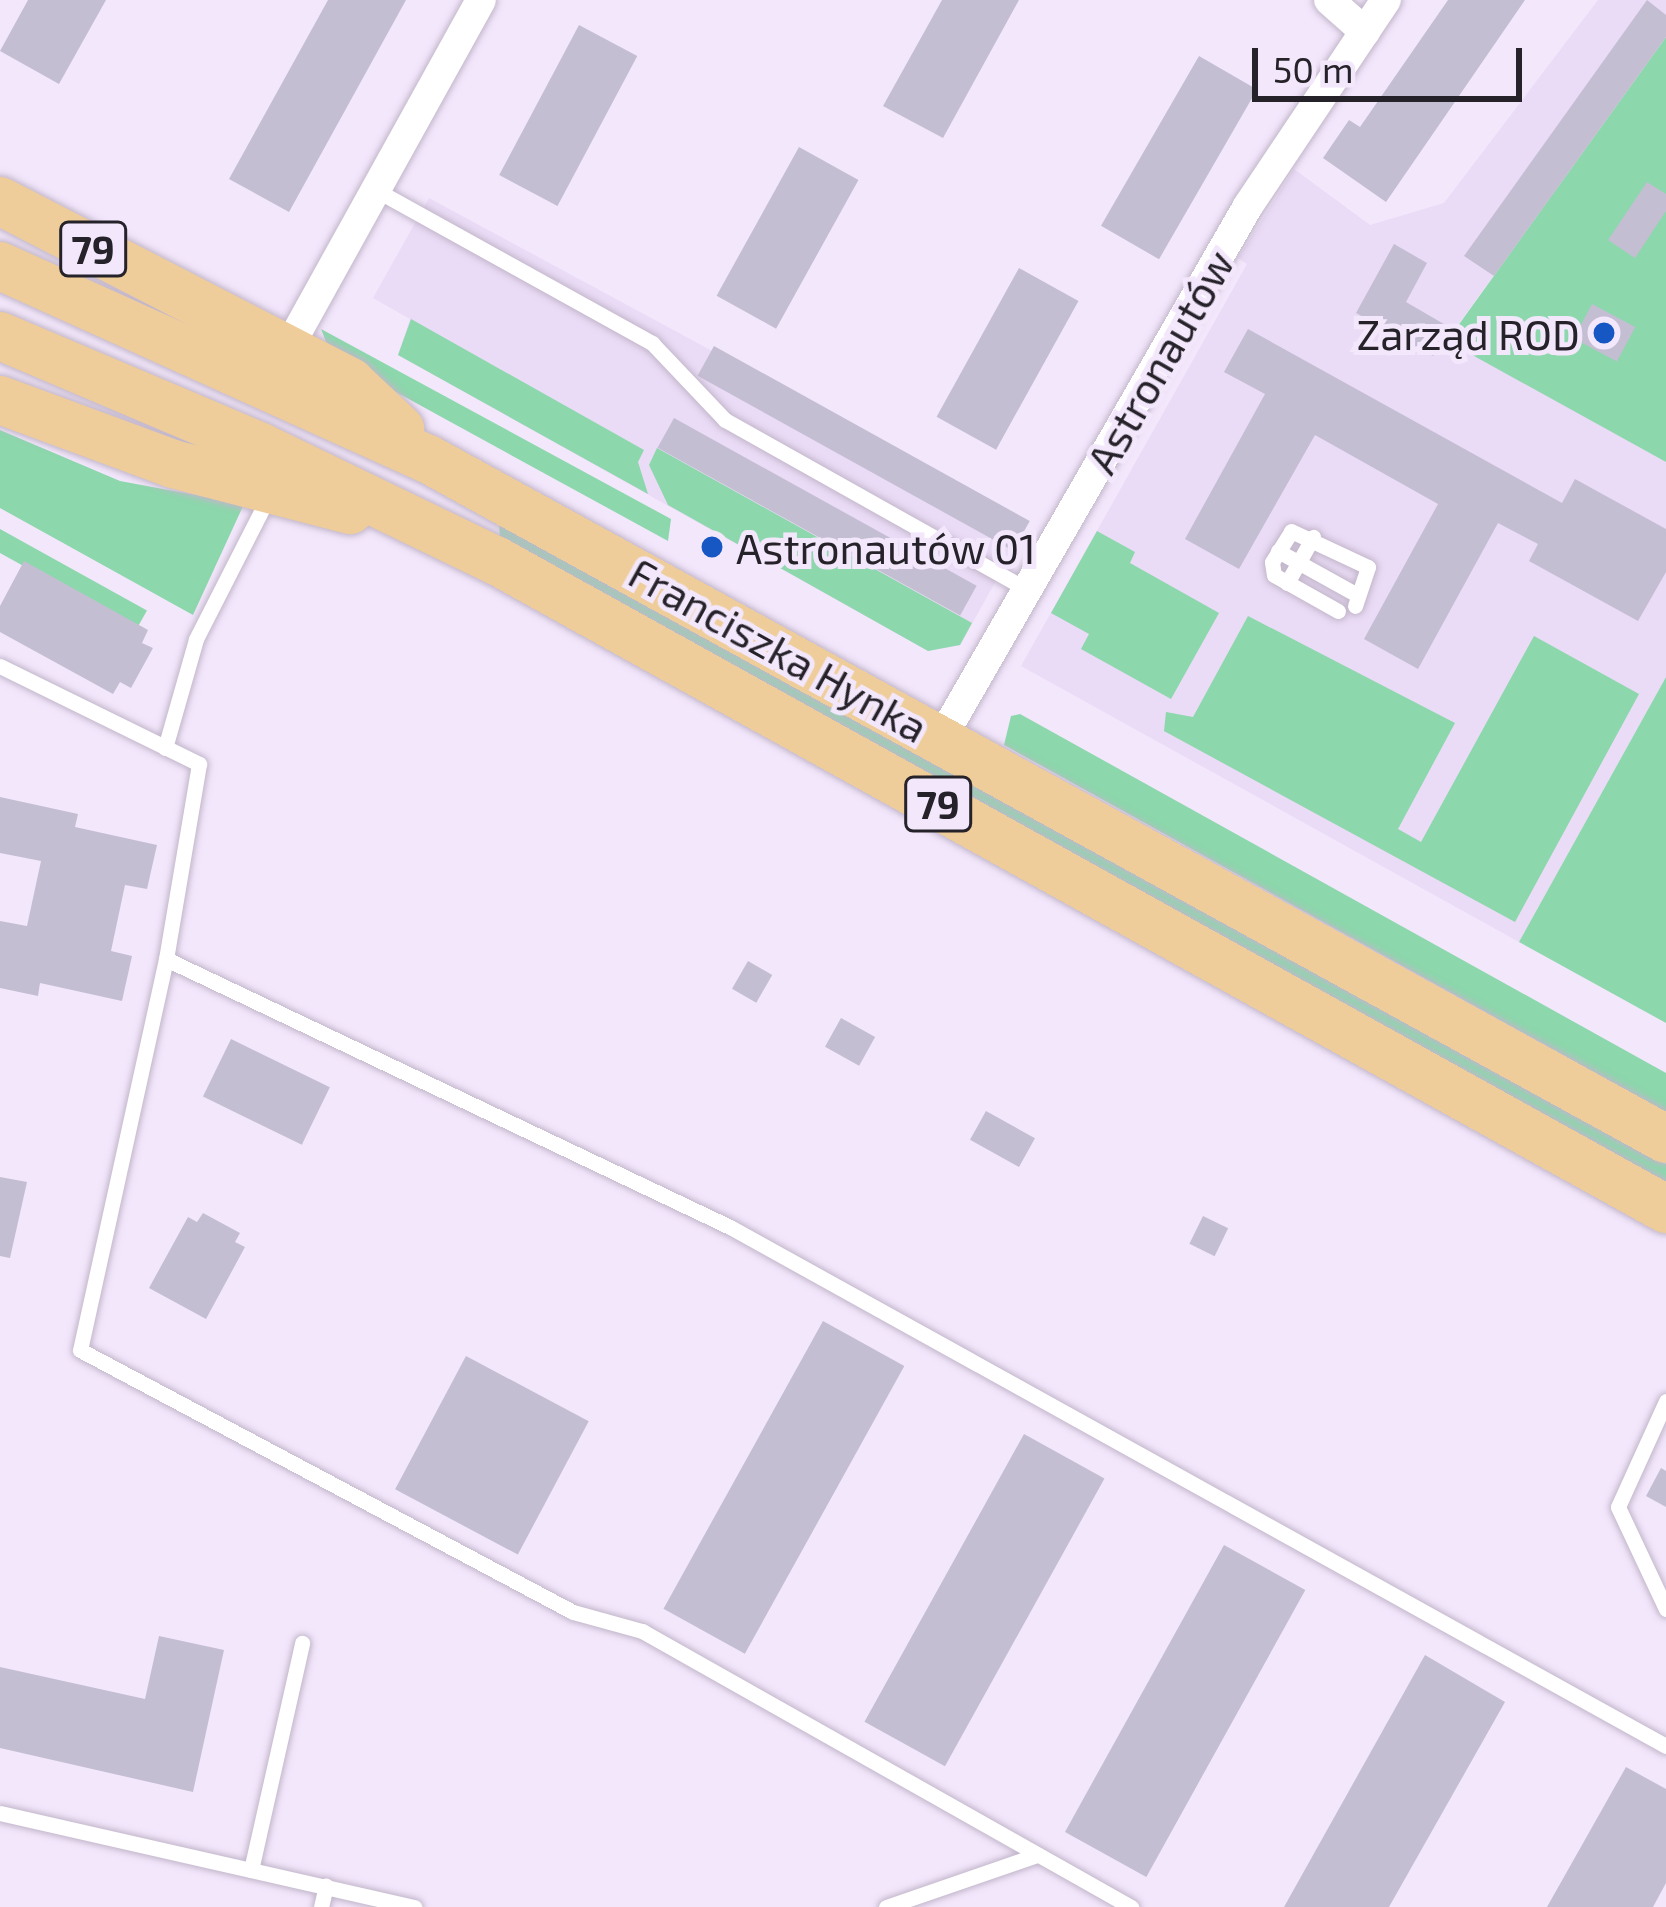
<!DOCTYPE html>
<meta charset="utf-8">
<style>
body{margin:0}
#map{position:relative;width:1666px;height:1907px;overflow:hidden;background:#f3e7fc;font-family:"Exo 2",sans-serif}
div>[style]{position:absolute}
.built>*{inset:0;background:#eadbf6}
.green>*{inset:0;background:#8cd7ac;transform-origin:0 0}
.building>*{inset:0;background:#c4bed3;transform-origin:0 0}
.roads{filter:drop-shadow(0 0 3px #c2b6ca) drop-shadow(0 0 3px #c2b6ca)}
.service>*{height:15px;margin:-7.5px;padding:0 7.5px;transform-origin:7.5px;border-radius:7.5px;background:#fff}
.minor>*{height:30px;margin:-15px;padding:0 15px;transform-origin:15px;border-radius:15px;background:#fff}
.primary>*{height:48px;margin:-24px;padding:0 24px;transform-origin:24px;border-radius:24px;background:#efcd9a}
.dots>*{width:33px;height:33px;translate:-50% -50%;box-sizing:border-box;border:6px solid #f3e7fc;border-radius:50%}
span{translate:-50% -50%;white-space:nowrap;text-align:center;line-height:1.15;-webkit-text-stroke:10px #f3e7fc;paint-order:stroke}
.shield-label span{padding:3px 9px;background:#f3e7fc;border:3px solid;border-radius:9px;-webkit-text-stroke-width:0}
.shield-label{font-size:39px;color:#262229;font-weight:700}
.poi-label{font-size:42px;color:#262229}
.right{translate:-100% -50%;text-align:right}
.left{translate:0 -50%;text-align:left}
.street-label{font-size:42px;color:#262229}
.scale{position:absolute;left:1252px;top:48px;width:270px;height:54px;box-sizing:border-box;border:6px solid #262229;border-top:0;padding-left:15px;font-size:36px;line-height:42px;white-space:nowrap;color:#262229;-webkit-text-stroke:9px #f3e7fc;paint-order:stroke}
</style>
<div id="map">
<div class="built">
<div style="clip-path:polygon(1598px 0,1666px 0,1666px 37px,1447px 340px,1666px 462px,1666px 677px,1519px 942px,1021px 666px,1247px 264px,1238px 258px,1294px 169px,1370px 225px,1444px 203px)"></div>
<div style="clip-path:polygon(429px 198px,1029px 522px,960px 645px,928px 651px,398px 355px,410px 319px,373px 298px)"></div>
</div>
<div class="green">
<div style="clip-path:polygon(1666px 37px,1666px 462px,1447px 341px)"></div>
<div style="clip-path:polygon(411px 319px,644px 450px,638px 462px,648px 494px,398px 355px)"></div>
<div style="clip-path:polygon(321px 329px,671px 519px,668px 541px,332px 357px)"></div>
<div style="clip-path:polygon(0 430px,120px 481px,244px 504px,193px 615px,0 508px)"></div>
<div style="clip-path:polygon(657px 448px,972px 623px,960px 645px,928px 651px,668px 505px,649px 465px)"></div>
<div style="clip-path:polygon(499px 522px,1666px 1164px,1666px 1185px,500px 540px)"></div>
<div style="left:0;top:529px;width:168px;height:21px;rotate:29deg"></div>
<div style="clip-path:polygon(1097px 531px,1135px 552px,1130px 563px,1219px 613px,1171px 699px,1081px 649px,1089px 634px,1051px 613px)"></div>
<div style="clip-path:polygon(1248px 616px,1455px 723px,1398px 829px,1421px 842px,1534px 636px,1639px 694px,1515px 922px,1164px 731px,1166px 712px,1193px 717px)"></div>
<div style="clip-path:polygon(1666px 677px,1666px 1023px,1519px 942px)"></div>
<div style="clip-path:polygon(1020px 714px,1666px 1073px,1666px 1112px,1004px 745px,1011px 716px)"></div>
</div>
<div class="building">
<div style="clip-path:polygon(28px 0,106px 0,59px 84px,0 51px)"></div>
<div style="clip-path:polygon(328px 0,406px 0,289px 212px,229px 179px)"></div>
<div style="clip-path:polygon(942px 0,1019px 0,943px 138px,883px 106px)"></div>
<div style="clip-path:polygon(1448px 0,1525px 0,1386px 202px,1323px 158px,1349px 120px,1360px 127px)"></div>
<div style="clip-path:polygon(1647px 0,1666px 15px,1666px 37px,1494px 276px,1464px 256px)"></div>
<div style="left:579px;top:25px;width:66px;height:170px;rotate:28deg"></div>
<div style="left:1199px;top:56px;width:67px;height:196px;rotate:30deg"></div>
<div style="left:799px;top:147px;width:68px;height:170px;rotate:29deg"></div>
<div style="clip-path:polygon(1647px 182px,1666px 194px,1666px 211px,1635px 258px,1608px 240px)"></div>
<div style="clip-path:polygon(1394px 244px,1427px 263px,1406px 302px,1449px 327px,1433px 356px,1356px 313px)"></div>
<div style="left:1019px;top:268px;width:68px;height:170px;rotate:29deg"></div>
<div style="left:1592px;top:304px;width:49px;height:39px;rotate:28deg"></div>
<div style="clip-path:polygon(1248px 329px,1562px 503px,1575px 479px,1666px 529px,1666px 572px,1638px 621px,1529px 561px,1538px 544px,1498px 523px,1418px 669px,1364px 639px,1438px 504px,1315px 435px,1239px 569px,1185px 539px,1265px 394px,1224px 372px)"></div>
<div style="left:714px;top:346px;width:361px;height:34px;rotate:29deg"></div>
<div style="left:674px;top:418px;width:346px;height:34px;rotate:29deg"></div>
<div style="clip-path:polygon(24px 561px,148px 630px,142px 643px,153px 648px,131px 688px,120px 682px,113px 694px,0 632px,0 606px)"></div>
<div style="clip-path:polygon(0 797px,78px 814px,75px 827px,157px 845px,147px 889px,125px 885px,111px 951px,132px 956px,122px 1001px,40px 983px,38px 996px,0 988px,0 921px,27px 926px,41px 861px,0 853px)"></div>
<div style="left:748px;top:961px;width:28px;height:32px;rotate:30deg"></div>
<div style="left:841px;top:1018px;width:39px;height:33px;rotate:29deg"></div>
<div style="left:231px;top:1039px;width:110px;height:64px;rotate:26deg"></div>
<div style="left:986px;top:1111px;width:56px;height:33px;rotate:29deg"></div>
<div style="clip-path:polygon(0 1177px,27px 1182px,10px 1258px,0 1256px)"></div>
<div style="clip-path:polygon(203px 1213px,240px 1233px,235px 1242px,245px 1247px,206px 1319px,149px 1288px,188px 1217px,197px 1222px)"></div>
<div style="left:1203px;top:1216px;width:28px;height:31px;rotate:26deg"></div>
<div style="left:823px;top:1321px;width:93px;height:329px;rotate:29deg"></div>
<div style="left:466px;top:1356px;width:139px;height:151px;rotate:28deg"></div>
<div style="left:1024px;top:1434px;width:92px;height:329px;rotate:29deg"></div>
<div style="clip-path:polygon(1661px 1468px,1666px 1471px,1666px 1507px,1646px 1496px)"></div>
<div style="left:1224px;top:1545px;width:93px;height:328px;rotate:29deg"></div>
<div style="clip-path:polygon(159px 1636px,224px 1650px,193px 1792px,0 1748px,0 1667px,145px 1699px)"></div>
<div style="clip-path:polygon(1425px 1655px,1505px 1702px,1389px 1907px,1284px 1907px)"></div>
<div style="clip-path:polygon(1626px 1767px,1666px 1789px,1666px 1883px,1653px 1907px,1547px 1907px)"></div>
</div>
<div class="roads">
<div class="service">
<div style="left:376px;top:190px;width:316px;rotate:29deg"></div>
<div style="left:652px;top:343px;width:106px;rotate:46.5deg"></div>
<div style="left:725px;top:420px;width:342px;rotate:29.3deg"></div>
<div style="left:1278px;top:551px;width:85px;rotate:29deg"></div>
<div style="left:1287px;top:583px;width:53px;rotate:-60.5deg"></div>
<div style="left:1338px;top:611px;width:73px;rotate:-150.6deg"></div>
<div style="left:1274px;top:575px;width:13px;rotate:-99deg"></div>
<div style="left:1272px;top:562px;width:36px;rotate:-58deg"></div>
<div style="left:1291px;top:531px;width:85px;rotate:25.1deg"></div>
<div style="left:1368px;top:567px;width:41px;rotate:108.4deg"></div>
<div style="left:0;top:666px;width:222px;rotate:26.2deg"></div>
<div style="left:199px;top:764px;width:198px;rotate:99.6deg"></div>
<div style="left:166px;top:959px;width:400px;rotate:102.4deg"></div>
<div style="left:80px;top:1350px;width:558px;rotate:27.99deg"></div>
<div style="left:573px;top:1612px;width:72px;rotate:15.4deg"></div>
<div style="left:642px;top:1631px;width:562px;rotate:29.44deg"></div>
<div style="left:165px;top:748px;width:113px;rotate:-74.1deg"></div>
<div style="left:196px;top:639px;width:163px;rotate:-63deg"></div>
<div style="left:166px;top:959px;width:624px;rotate:25.42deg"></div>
<div style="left:730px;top:1227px;width:1070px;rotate:29.01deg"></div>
<div style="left:1666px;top:1401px;width:116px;rotate:114.4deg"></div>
<div style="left:1618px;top:1507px;width:113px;rotate:64.8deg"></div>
<div style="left:0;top:1813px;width:425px;rotate:12.8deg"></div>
<div style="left:251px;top:1870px;width:233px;rotate:-77.3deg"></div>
<div style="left:321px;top:1907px;width:22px;rotate:-77deg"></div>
<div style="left:886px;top:1907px;width:160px;rotate:-19deg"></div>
</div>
<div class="minor">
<div style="left:1329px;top:0;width:48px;rotate:41.6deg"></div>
<div style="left:287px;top:350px;width:400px;rotate:-61deg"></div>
<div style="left:941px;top:739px;width:615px;rotate:-60.06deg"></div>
<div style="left:1248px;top:206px;width:248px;rotate:-56.2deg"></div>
</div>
<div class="primary">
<div style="left:0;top:201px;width:394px;rotate:27.3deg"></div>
<div style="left:350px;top:382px;width:69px;rotate:43.2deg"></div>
<div style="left:0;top:266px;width:470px;rotate:24.3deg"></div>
<div style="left:428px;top:459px;width:1412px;rotate:28.78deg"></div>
<div style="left:0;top:336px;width:284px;rotate:23deg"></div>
<div style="left:261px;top:447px;width:262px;rotate:25.8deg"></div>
<div style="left:497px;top:561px;width:1337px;rotate:29deg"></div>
<div style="left:0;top:400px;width:184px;rotate:20.3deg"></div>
<div style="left:173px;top:464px;width:183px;rotate:14.6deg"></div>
</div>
</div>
<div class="dots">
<div style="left:1604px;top:333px;background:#1757c3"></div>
<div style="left:712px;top:547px;background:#1757c3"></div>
</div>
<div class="shield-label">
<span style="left:93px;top:249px">79</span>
<span style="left:938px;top:804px">79</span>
</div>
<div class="poi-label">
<span class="right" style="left:1580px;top:333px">Zarząd ROD</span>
<span class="left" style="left:736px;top:547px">Astronautów 01</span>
</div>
<div class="street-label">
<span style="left:1159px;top:361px;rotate:-60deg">Astronautów</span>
<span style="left:779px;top:649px;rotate:29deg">Franciszka Hynka</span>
</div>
<div class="scale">50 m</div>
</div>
